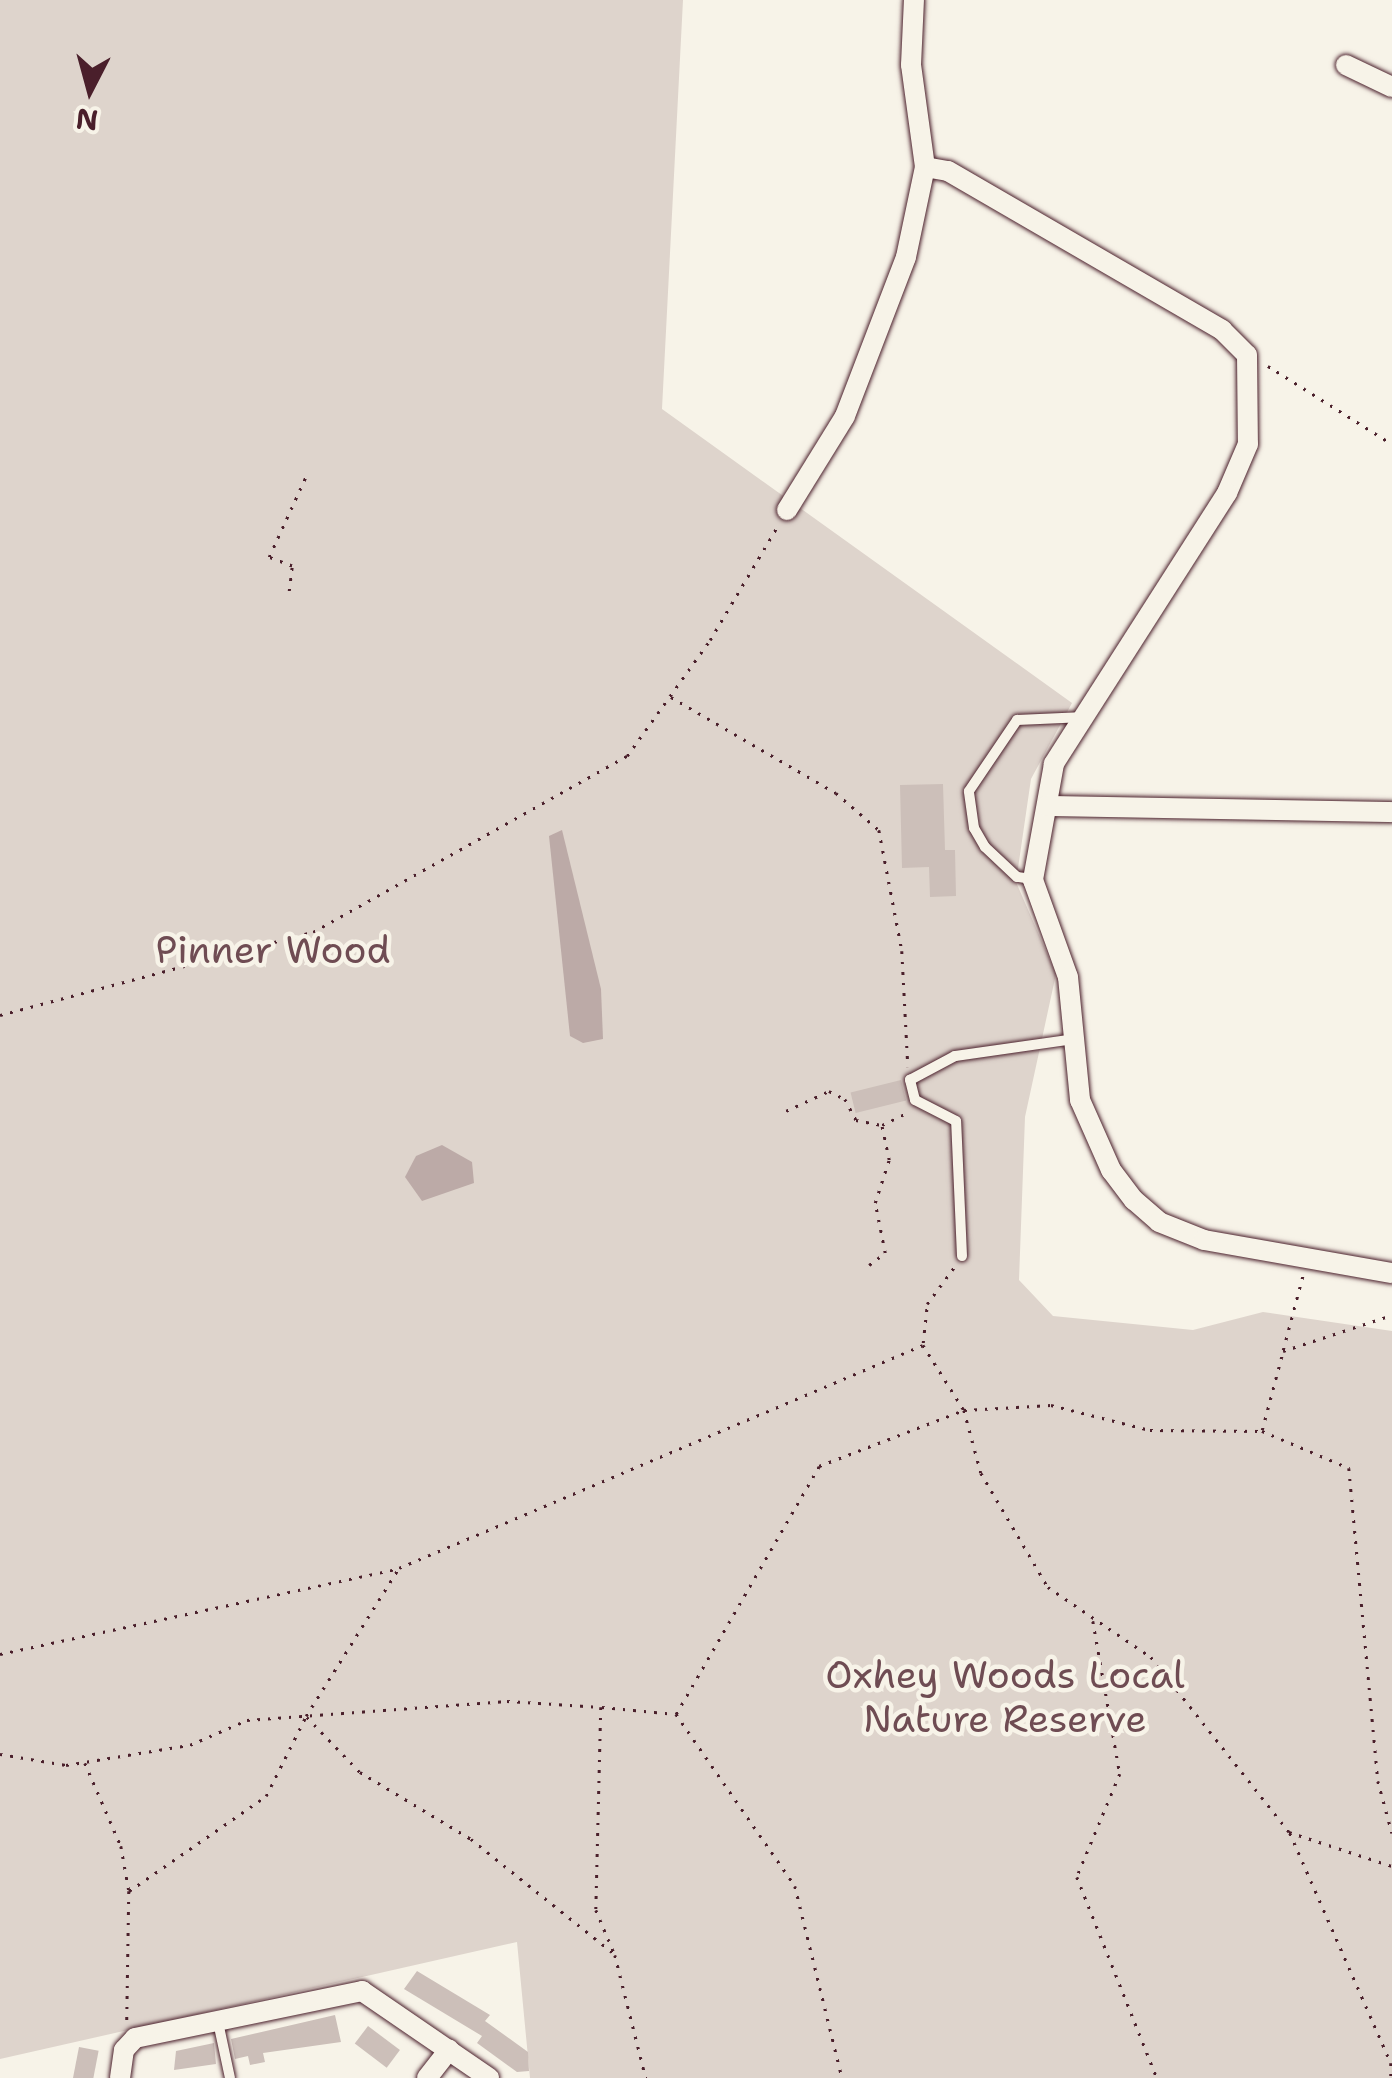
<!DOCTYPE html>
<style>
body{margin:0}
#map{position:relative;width:1392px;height:2078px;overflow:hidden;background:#f7f3e8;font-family:"Shantell Sans",sans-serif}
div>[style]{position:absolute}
.green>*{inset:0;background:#ded4cc}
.water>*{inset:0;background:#bcaaa7}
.building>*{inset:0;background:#ccbfb9;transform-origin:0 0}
.path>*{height:2.5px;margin-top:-1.25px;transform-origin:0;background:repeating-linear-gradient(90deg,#4a1f2b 0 2.5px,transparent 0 10.5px)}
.roads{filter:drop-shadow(0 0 2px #4a1f2b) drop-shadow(0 0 2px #4a1f2b)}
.service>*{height:10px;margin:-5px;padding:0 5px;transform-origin:5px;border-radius:5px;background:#f7f3e8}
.minor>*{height:20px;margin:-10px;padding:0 10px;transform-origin:10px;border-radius:10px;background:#f7f3e8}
span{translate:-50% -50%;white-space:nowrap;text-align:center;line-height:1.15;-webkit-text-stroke:9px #f7f3e8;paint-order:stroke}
.park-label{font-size:38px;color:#6f4c53}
.north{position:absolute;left:40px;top:40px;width:100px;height:100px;-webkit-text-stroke:8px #f7f3e8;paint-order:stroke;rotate:186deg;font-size:28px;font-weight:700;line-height:40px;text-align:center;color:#4a1f2b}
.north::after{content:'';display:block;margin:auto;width:35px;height:45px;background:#4a1f2b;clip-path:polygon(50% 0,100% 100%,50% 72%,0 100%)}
</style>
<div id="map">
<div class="green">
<div style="clip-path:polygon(0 0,683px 0,662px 409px,1072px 703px,1031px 779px,1016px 882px,1056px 974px,1025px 1117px,1019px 1280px,1053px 1316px,1193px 1330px,1263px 1312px,1392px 1331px,1392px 2078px,530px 2078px,517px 1942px,0 2059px)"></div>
</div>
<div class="water">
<div style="clip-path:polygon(562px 830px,601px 989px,603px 1039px,583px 1043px,570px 1036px,549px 836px)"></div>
<div style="clip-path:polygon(442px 1145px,472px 1162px,474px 1183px,422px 1201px,405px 1177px,416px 1156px)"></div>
</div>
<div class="building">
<div style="clip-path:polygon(943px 784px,945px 850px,955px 850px,956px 896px,930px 897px,929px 867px,902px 868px,900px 785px)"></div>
<div style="left:901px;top:1080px;width:21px;height:52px;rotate:76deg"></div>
<div style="clip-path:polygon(417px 1971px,490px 2015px,485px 2021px,528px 2052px,529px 2071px,517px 2072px,477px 2043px,482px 2036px,404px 1989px)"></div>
<div style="clip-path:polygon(335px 2015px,341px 2042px,263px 2053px,265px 2062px,250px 2065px,248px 2056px,235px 2059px,231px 2039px)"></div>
<div style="left:368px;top:2026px;width:40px;height:22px;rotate:37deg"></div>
<div style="clip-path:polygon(214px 2043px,216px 2064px,174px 2070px,176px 2051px)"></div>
<div style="left:79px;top:2047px;width:20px;height:32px;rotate:11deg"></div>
</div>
<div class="path">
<div style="left:1268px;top:366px;width:146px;rotate:32.2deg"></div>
<div style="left:289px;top:591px;width:25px;rotate:-83deg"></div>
<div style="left:292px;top:566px;width:25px;rotate:-159deg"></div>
<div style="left:269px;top:557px;width:94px;rotate:-65.4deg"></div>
<div style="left:671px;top:697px;width:191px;rotate:30.2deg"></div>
<div style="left:836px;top:793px;width:57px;rotate:40.7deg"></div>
<div style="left:879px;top:830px;width:123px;rotate:79.2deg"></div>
<div style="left:902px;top:951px;width:116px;rotate:87deg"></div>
<div style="left:0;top:1015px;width:324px;rotate:-14.9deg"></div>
<div style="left:313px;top:932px;width:360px;rotate:-29.3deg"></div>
<div style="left:627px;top:756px;width:143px;rotate:-54.4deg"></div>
<div style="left:710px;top:640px;width:135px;rotate:-59.3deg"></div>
<div style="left:786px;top:1111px;width:47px;rotate:-24.9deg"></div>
<div style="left:829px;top:1091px;width:18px;rotate:27deg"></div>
<div style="left:845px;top:1099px;width:24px;rotate:62deg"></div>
<div style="left:856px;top:1120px;width:26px;rotate:11deg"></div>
<div style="left:882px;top:1125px;width:25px;rotate:-26deg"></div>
<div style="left:869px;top:1265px;width:20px;rotate:-37deg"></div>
<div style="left:885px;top:1253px;width:51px;rotate:-101.3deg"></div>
<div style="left:875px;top:1203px;width:45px;rotate:-72deg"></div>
<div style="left:889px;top:1160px;width:35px;rotate:-102deg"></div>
<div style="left:923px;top:1343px;width:39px;rotate:-84deg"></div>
<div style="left:927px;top:1304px;width:47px;rotate:-53.6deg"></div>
<div style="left:1283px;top:1350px;width:78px;rotate:-75.1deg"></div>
<div style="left:1262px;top:1430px;width:82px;rotate:-75.1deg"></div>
<div style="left:1283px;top:1351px;width:115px;rotate:-18.3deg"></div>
<div style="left:1093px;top:1621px;width:155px;rotate:80deg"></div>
<div style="left:1120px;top:1774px;width:112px;rotate:112.7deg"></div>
<div style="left:1077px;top:1877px;width:216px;rotate:68.3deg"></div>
<div style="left:0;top:1654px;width:406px;rotate:-12.1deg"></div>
<div style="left:602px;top:1707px;width:74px;rotate:5.4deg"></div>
<div style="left:676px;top:1714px;width:209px;rotate:55.3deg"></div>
<div style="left:795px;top:1886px;width:198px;rotate:76.2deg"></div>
<div style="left:676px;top:1714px;width:286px;rotate:-60deg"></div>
<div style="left:819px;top:1466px;width:155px;rotate:-21.1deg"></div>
<div style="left:964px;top:1410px;width:65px;rotate:74.9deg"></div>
<div style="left:981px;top:1473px;width:132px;rotate:59.6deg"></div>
<div style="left:1048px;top:1587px;width:125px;rotate:34.2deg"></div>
<div style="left:1151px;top:1657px;width:223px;rotate:51.7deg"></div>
<div style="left:1289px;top:1832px;width:108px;rotate:18.3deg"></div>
<div style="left:307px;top:1717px;width:76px;rotate:46.1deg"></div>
<div style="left:360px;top:1772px;width:130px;rotate:31.1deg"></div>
<div style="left:471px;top:1839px;width:181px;rotate:38.7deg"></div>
<div style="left:0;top:1754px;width:67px;rotate:9.5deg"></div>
<div style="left:66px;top:1765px;width:126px;rotate:-9.2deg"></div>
<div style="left:190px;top:1745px;width:62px;rotate:-23.7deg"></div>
<div style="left:247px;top:1720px;width:261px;rotate:-4.2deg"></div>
<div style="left:507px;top:1701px;width:94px;rotate:3.7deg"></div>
<div style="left:601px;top:1707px;width:203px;rotate:91.4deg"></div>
<div style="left:596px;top:1910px;width:49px;rotate:67.1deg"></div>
<div style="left:615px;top:1955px;width:127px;rotate:75.9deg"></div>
<div style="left:85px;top:1763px;width:90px;rotate:66.6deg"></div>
<div style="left:121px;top:1846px;width:46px;rotate:79.9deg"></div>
<div style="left:129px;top:1891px;width:131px;rotate:90.9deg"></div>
<div style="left:1290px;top:1833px;width:251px;rotate:66.3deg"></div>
<div style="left:1391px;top:2063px;width:15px;rotate:90deg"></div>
<div style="left:129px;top:1891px;width:167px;rotate:-34.7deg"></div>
<div style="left:266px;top:1796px;width:89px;rotate:-63.4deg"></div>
<div style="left:306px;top:1716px;width:175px;rotate:-57.9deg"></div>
<div style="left:399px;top:1568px;width:569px;rotate:-23.05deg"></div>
<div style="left:923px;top:1345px;width:77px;rotate:57.8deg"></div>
<div style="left:964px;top:1410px;width:87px;rotate:-3.3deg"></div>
<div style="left:1051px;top:1405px;width:102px;rotate:14.2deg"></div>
<div style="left:1150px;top:1430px;width:112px;rotate:0.5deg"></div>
<div style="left:1262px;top:1431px;width:95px;rotate:23deg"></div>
<div style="left:1349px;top:1468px;width:314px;rotate:84.7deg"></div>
<div style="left:1378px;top:1781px;width:54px;rotate:74.9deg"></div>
</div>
<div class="roads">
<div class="service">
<div style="left:1032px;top:879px;width:15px;rotate:-172deg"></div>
<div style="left:1017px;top:877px;width:44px;rotate:-136.8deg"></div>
<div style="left:985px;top:847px;width:22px;rotate:-120deg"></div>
<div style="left:974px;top:828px;width:37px;rotate:-98deg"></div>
<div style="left:969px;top:791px;width:86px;rotate:-55.9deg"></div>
<div style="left:1017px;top:720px;width:68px;rotate:-2.5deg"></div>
<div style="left:962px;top:1256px;width:135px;rotate:-92.5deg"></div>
<div style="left:956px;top:1121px;width:46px;rotate:-152.9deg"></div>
<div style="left:915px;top:1100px;width:21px;rotate:-104deg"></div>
<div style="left:910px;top:1080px;width:51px;rotate:-28.1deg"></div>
<div style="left:955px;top:1056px;width:120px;rotate:-8.1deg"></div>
<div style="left:218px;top:2022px;width:57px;rotate:77.9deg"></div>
</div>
<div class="minor">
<div style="left:1346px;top:65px;width:51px;rotate:25.6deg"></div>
<div style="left:925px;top:167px;width:23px;rotate:10deg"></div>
<div style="left:948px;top:171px;width:317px;rotate:30.1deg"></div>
<div style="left:1222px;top:330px;width:35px;rotate:45deg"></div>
<div style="left:1247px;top:355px;width:89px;rotate:89.4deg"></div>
<div style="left:1248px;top:444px;width:53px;rotate:113.2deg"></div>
<div style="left:1227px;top:493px;width:322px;rotate:122.6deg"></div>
<div style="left:1054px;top:764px;width:118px;rotate:100.3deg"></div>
<div style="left:1033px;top:880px;width:103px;rotate:70.2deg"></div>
<div style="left:1068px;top:977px;width:124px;rotate:84.4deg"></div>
<div style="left:1080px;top:1100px;width:77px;rotate:66.1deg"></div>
<div style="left:1111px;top:1170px;width:38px;rotate:53deg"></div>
<div style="left:1134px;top:1200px;width:33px;rotate:41deg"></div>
<div style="left:1159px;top:1222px;width:48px;rotate:21.8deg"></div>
<div style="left:1204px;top:1240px;width:191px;rotate:10deg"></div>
<div style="left:787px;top:510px;width:110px;rotate:-58.3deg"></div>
<div style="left:845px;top:416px;width:170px;rotate:-69deg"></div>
<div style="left:906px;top:257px;width:92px;rotate:-78.1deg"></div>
<div style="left:925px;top:167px;width:103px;rotate:-97.8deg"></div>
<div style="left:911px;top:65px;width:65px;rotate:-87.4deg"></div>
<div style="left:1047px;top:806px;width:345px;rotate:1deg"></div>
<div style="left:120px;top:2078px;width:28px;rotate:-82deg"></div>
<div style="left:124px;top:2050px;width:16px;rotate:-47deg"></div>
<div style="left:135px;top:2038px;width:232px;rotate:-11.7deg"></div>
<div style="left:362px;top:1991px;width:154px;rotate:34.4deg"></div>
<div style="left:427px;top:2078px;width:36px;rotate:-52deg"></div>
</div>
</div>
<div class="park-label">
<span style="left:273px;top:950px">Pinner Wood</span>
<span style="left:1005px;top:1697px">Oxhey Woods Local<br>Nature Reserve</span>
</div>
<div class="north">N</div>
</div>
